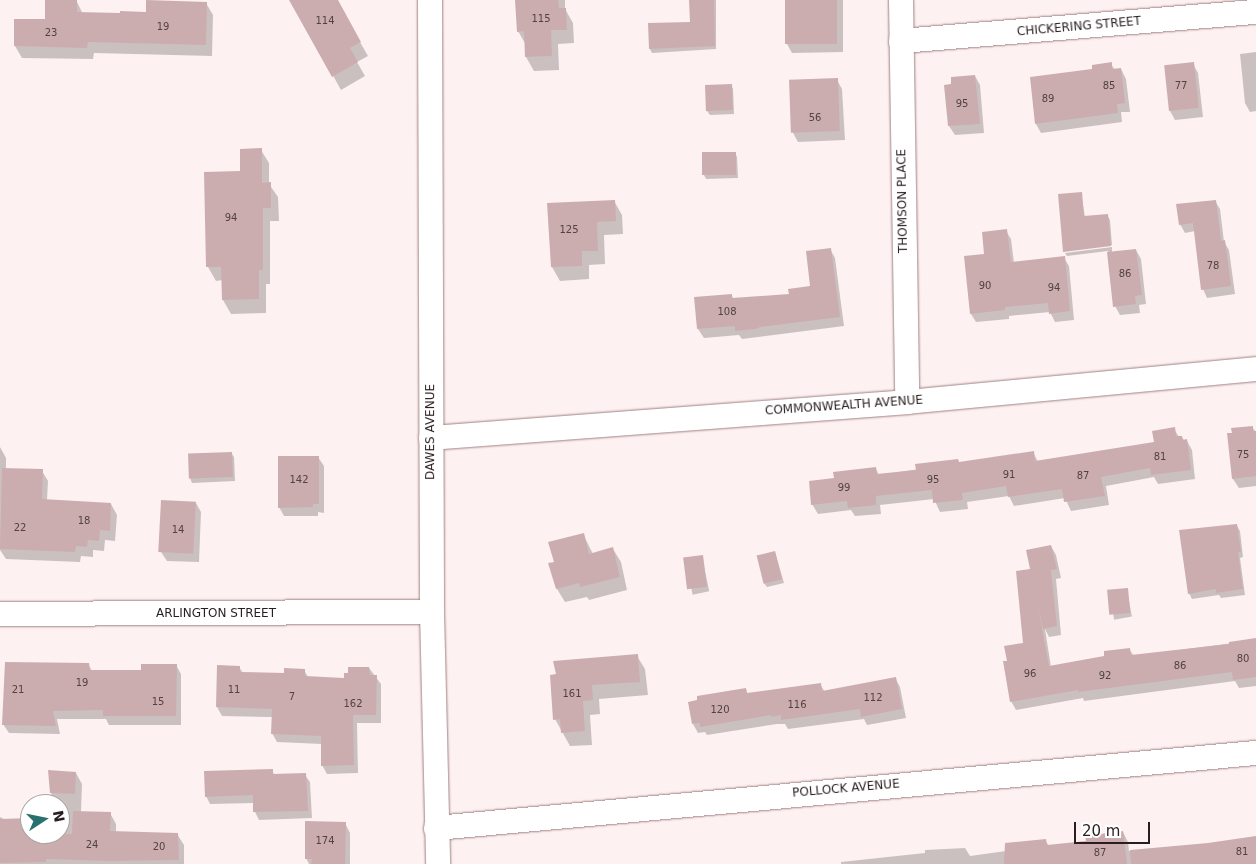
<!DOCTYPE html>
<style>
body{margin:0}
#map{position:relative;width:1256px;height:864px;overflow:hidden;background:#fef1f1;font-family:"DejaVu Sans",sans-serif}
div>[style]{position:absolute}
.shadow>*{inset:0;background:#0003;transform-origin:0 0}
.building>*{inset:0;background:#cbadaf;transform-origin:0 0}
.roads{filter:drop-shadow(0 0 1px #9f8284) drop-shadow(0 0 1px #9f8284)}
.minor>*{height:24px;margin:-12px;padding:0 12px;transform-origin:12px;border-radius:12px;background:#fff}
span{translate:-50% -50%;white-space:nowrap;text-align:center;line-height:1.15;-webkit-text-stroke:5px #fff;paint-order:stroke}
.number-label{font-size:10px;color:#524243}
.number-label span{-webkit-text-stroke-width:0}
.street-label{font-size:12px;color:#291e1f}
.north{position:absolute;left:20px;top:794px;width:50px;height:50px;box-sizing:border-box;background:#fff;border:1px solid #a9a5a5;border-radius:50%;rotate:79deg;font-size:14px;font-weight:700;line-height:20px;text-align:center;color:#291e1f}
.north::after{content:'';display:block;margin:auto;width:18px;height:22px;background:#277270;clip-path:polygon(50% 0,100% 100%,50% 72%,0 100%)}
.scale{position:absolute;left:1074px;top:822px;width:76px;height:22px;box-sizing:border-box;border:2px solid #291e1f;border-top:0;padding-left:6px;font-size:15px;line-height:18px;white-space:nowrap;color:#291e1f;-webkit-text-stroke:4px #fff;paint-order:stroke}
</style>
<div id="map">
<div class="shadow">
<div style="clip-path:polygon(46px 0,76px 0,83px 14px,147px 13px,206px 3px,213px 15px,212px 56px,94px 53px,93px 59px,22px 58px,15px 46px,46px 20px)"></div>
<div style="clip-path:polygon(291px 0,336px 0,368px 56px,357px 62px,365px 76px,341px 90px)"></div>
<div style="clip-path:polygon(517px 0,565px 0,565px 9px,573px 23px,574px 43px,558px 44px,559px 70px,534px 71px,526px 57px,526px 45px,518px 31px)"></div>
<div style="clip-path:polygon(691px 0,716px 0,716px 49px,652px 53px,650px 49px,691px 23px)"></div>
<div style="clip-path:polygon(786px 0,843px 0,843px 52px,792px 53px,787px 44px)"></div>
<div style="clip-path:polygon(1256px 52px,1256px 111px,1250px 112px,1245px 103px,1240px 54px)"></div>
<div style="clip-path:polygon(1111px 64px,1115px 70px,1121px 69px,1126px 79px,1130px 112px,1121px 112px,1122px 122px,1041px 133px,1036px 124px,1094px 70px)"></div>
<div style="clip-path:polygon(1193px 64px,1198px 73px,1203px 117px,1175px 120px,1170px 111px)"></div>
<div style="clip-path:polygon(975px 76px,980px 85px,984px 133px,955px 135px,949px 126px,946px 86px)"></div>
<div style="clip-path:polygon(837px 80px,842px 89px,845px 140px,798px 142px,793px 133px)"></div>
<div style="clip-path:polygon(731px 85px,733px 89px,734px 114px,710px 115px,707px 111px)"></div>
<div style="clip-path:polygon(261px 150px,269px 163px,269px 184px,278px 197px,279px 221px,270px 221px,270px 284px,266px 284px,266px 313px,231px 314px,223px 300px,223px 280px,216px 281px,208px 267px,242px 172px)"></div>
<div style="clip-path:polygon(735px 153px,737px 157px,738px 178px,706px 179px,704px 175px)"></div>
<div style="clip-path:polygon(1081px 193px,1085px 217px,1107px 215px,1110px 220px,1112px 245px,1064px 250px)"></div>
<div style="clip-path:polygon(614px 201px,622px 215px,623px 234px,604px 235px,605px 264px,589px 265px,589px 279px,560px 281px,552px 267px)"></div>
<div style="clip-path:polygon(1215px 201px,1220px 209px,1224px 242px,1229px 250px,1235px 294px,1207px 298px,1203px 289px,1195px 231px,1185px 233px,1180px 224px)"></div>
<div style="clip-path:polygon(1006px 231px,1011px 239px,1014px 263px,1064px 258px,1069px 266px,1074px 320px,1055px 322px,1050px 312px,1009px 316px,1009px 319px,976px 322px,971px 314px,986px 255px)"></div>
<div style="clip-path:polygon(1112px 247px,1112px 253px,1136px 250px,1141px 259px,1146px 304px,1139px 305px,1140px 313px,1120px 315px,1115px 306px,1108px 251px,1067px 256px,1065px 253px)"></div>
<div style="clip-path:polygon(830px 249px,835px 258px,844px 326px,742px 339px,739px 335px,704px 338px,698px 329px,696px 298px,731px 295px,734px 299px,790px 295px,811px 287px)"></div>
<div style="clip-path:polygon(1252px 427px,1256px 432px,1256px 486px,1239px 488px,1233px 479px)"></div>
<div style="clip-path:polygon(1174px 429px,1179px 437px,1187px 441px,1192px 450px,1195px 479px,1158px 484px,1154px 477px,1106px 486px,1109px 505px,1071px 511px,1065px 498px,1014px 506px,1009px 496px,967px 502px,968px 509px,940px 512px,934px 499px,880px 505px,881px 514px,855px 516px,851px 510px,818px 514px,812px 504px,836px 480px,876px 469px,879px 475px,1033px 452px,1038px 462px,1156px 443px)"></div>
<div style="clip-path:polygon(0 447px,6px 458px,6px 469px,42px 471px,48px 481px,47px 500px,111px 504px,117px 515px,115px 541px,105px 540px,104px 551px,93px 550px,93px 557px,81px 556px,80px 562px,6px 559px,0 550px)"></div>
<div style="clip-path:polygon(231px 453px,234px 457px,235px 481px,192px 483px,190px 478px)"></div>
<div style="clip-path:polygon(318px 457px,324px 466px,324px 513px,318px 512px,318px 516px,284px 516px,279px 507px)"></div>
<div style="clip-path:polygon(196px 503px,201px 512px,199px 562px,167px 561px,161px 552px)"></div>
<div style="clip-path:polygon(1237px 526px,1240px 531px,1243px 557px,1240px 558px,1245px 595px,1221px 598px,1219px 595px,1192px 599px,1189px 593px)"></div>
<div style="clip-path:polygon(583px 534px,593px 554px,613px 549px,621px 562px,627px 590px,589px 600px,587px 597px,565px 602px,557px 589px,556px 563px)"></div>
<div style="clip-path:polygon(1051px 546px,1056px 555px,1061px 578px,1056px 579px,1061px 635px,1049px 637px,1045px 629px,1051px 667px,1106px 657px,1129px 649px,1134px 656px,1256px 640px,1256px 686px,1239px 688px,1235px 681px,1084px 701px,1083px 698px,1016px 710px,1011px 701px,1008px 662px,1024px 644px,1032px 570px)"></div>
<div style="clip-path:polygon(775px 552px,784px 583px,767px 587px,764px 583px)"></div>
<div style="left:702px;top:557px;width:35px;height:17px;rotate:78deg"></div>
<div style="left:1127px;top:589px;width:28px;height:18px;rotate:80deg"></div>
<div style="clip-path:polygon(637px 656px,645px 669px,648px 695px,599px 699px,600px 714px,590px 715px,592px 745px,570px 746px,555px 719px,557px 675px)"></div>
<div style="clip-path:polygon(88px 664px,92px 671px,142px 671px,176px 665px,181px 674px,181px 725px,109px 725px,106px 719px,57px 719px,60px 734px,9px 733px,3px 724px)"></div>
<div style="clip-path:polygon(239px 667px,243px 673px,285px 675px,304px 670px,308px 677px,345px 679px,369px 668px,381px 684px,381px 723px,357px 723px,358px 773px,327px 774px,322px 765px,322px 744px,277px 742px,272px 733px,273px 717px,222px 716px,217px 707px)"></div>
<div style="clip-path:polygon(895px 678px,900px 687px,906px 718px,867px 725px,864px 719px,788px 729px,785px 724px,777px 724px,707px 735px,705px 732px,698px 733px,693px 724px,745px 689px,748px 694px,820px 684px,825px 692px)"></div>
<div style="clip-path:polygon(272px 770px,275px 776px,305px 775px,310px 782px,312px 818px,259px 820px,255px 812px,254px 803px,210px 804px,206px 796px)"></div>
<div style="clip-path:polygon(76px 773px,82px 784px,81px 812px,110px 813px,116px 824px,116px 832px,177px 834px,184px 845px,184px 864px,0 864px,0 817px,6px 820px,30px 819px,30px 834px,60px 834px,60px 804px,51px 804px,52px 783px)"></div>
<div style="clip-path:polygon(345px 823px,350px 833px,350px 864px,309px 864px,306px 858px)"></div>
<div style="clip-path:polygon(1123px 832px,1128px 842px,1129px 851px,1208px 844px,1256px 837px,1256px 864px,841px 864px,841px 862px,925px 853px,925px 850px,965px 848px,970px 856px,1006px 851px,1045px 840px,1049px 846px,1087px 842px)"></div>
</div>
<div class="building">
<div style="clip-path:polygon(45px 0,77px 0,77px 12px,120px 13px,120px 11px,146px 12px,146px 0,207px 2px,206px 45px,88px 42px,87px 48px,14px 46px,14px 19px,45px 19px)"></div>
<div style="clip-path:polygon(289px 0,338px 0,361px 42px,350px 48px,358px 62px,332px 77px)"></div>
<div style="clip-path:polygon(515px 0,558px 0,559px 8px,566px 8px,567px 30px,551px 30px,552px 56px,525px 57px,524px 31px,517px 32px)"></div>
<div style="clip-path:polygon(689px 0,714px 0,715px 46px,649px 49px,648px 23px,690px 22px)"></div>
<div style="left:785px;top:0;width:52px;height:44px"></div>
<div style="clip-path:polygon(1112px 62px,1112px 69px,1121px 68px,1125px 103px,1117px 104px,1118px 113px,1035px 124px,1030px 77px,1092px 69px,1092px 65px)"></div>
<div style="left:1194px;top:62px;width:46px;height:30px;rotate:84deg"></div>
<div style="clip-path:polygon(975px 75px,980px 124px,948px 126px,944px 85px,951px 84px,951px 77px)"></div>
<div style="left:838px;top:78px;width:53px;height:49px;rotate:88deg"></div>
<div style="left:732px;top:84px;width:26px;height:27px;rotate:88deg"></div>
<div style="clip-path:polygon(262px 148px,262px 183px,271px 182px,271px 208px,263px 208px,263px 270px,259px 270px,259px 299px,222px 300px,221px 267px,206px 267px,204px 172px,240px 171px,240px 149px)"></div>
<div style="left:702px;top:152px;width:34px;height:23px"></div>
<div style="clip-path:polygon(1082px 192px,1084px 216px,1108px 214px,1111px 246px,1063px 252px,1058px 194px)"></div>
<div style="clip-path:polygon(615px 200px,616px 221px,597px 222px,598px 251px,582px 251px,582px 266px,551px 267px,547px 203px)"></div>
<div style="clip-path:polygon(1216px 200px,1221px 241px,1225px 240px,1231px 286px,1201px 290px,1193px 223px,1179px 225px,1176px 204px)"></div>
<div style="clip-path:polygon(1007px 229px,1011px 262px,1065px 256px,1070px 311px,1049px 314px,1048px 303px,1005px 307px,1005px 310px,970px 314px,964px 256px,984px 254px,982px 232px)"></div>
<div style="clip-path:polygon(831px 248px,840px 317px,760px 327px,756px 329px,735px 331px,735px 326px,697px 329px,694px 297px,732px 294px,732px 298px,789px 294px,788px 289px,810px 286px,806px 251px)"></div>
<div style="clip-path:polygon(1136px 249px,1142px 295px,1135px 296px,1136px 304px,1113px 307px,1107px 252px)"></div>
<div style="clip-path:polygon(1253px 426px,1253px 431px,1256px 431px,1256px 476px,1232px 479px,1227px 433px,1232px 433px,1231px 428px)"></div>
<div style="clip-path:polygon(1175px 427px,1176px 436px,1182px 436px,1183px 440px,1187px 439px,1191px 470px,1151px 475px,1150px 468px,1101px 477px,1105px 496px,1064px 502px,1062px 489px,1008px 497px,1006px 486px,962px 493px,963px 500px,933px 503px,932px 490px,876px 496px,876px 505px,848px 508px,847px 501px,811px 505px,809px 481px,834px 478px,833px 472px,876px 467px,877px 474px,916px 470px,915px 464px,958px 459px,959px 462px,1034px 451px,1035px 461px,1154px 442px,1152px 431px)"></div>
<div style="left:232px;top:452px;width:25px;height:44px;rotate:88deg"></div>
<div style="clip-path:polygon(278px 456px,319px 456px,319px 504px,313px 504px,313px 507px,278px 508px)"></div>
<div style="clip-path:polygon(2px 468px,43px 469px,42px 499px,111px 503px,110px 531px,100px 530px,99px 541px,88px 540px,87px 547px,76px 546px,75px 552px,0 549px)"></div>
<div style="left:161px;top:500px;width:35px;height:52px;rotate:3deg"></div>
<div style="clip-path:polygon(1237px 524px,1241px 552px,1238px 552px,1243px 589px,1216px 593px,1216px 589px,1188px 594px,1179px 530px)"></div>
<div style="clip-path:polygon(584px 533px,589px 554px,613px 547px,620px 577px,580px 587px,579px 583px,556px 589px,548px 563px,554px 562px,548px 542px)"></div>
<div style="clip-path:polygon(1051px 545px,1057px 569px,1051px 570px,1057px 626px,1043px 629px,1038px 606px,1049px 666px,1104px 656px,1104px 651px,1130px 648px,1131px 655px,1229px 644px,1229px 642px,1256px 638px,1256px 677px,1233px 680px,1232px 672px,1078px 692px,1078px 690px,1010px 702px,1003px 661px,1007px 661px,1004px 646px,1023px 643px,1016px 571px,1030px 569px,1026px 550px)"></div>
<div style="left:775px;top:551px;width:29px;height:19px;rotate:76deg"></div>
<div style="left:703px;top:555px;width:32px;height:20px;rotate:83deg"></div>
<div style="left:1128px;top:588px;width:25px;height:21px;rotate:85deg"></div>
<div style="clip-path:polygon(638px 654px,640px 682px,592px 685px,593px 700px,583px 701px,585px 731px,561px 733px,560px 719px,553px 720px,550px 675px,556px 674px,553px 661px)"></div>
<div style="clip-path:polygon(5px 662px,89px 663px,90px 670px,141px 670px,141px 664px,177px 664px,176px 716px,103px 716px,103px 710px,53px 711px,56px 726px,2px 725px)"></div>
<div style="clip-path:polygon(217px 665px,240px 666px,240px 672px,284px 673px,284px 668px,305px 669px,305px 676px,344px 678px,344px 673px,348px 673px,348px 667px,369px 667px,370px 675px,377px 675px,376px 715px,353px 715px,354px 765px,321px 766px,321px 736px,271px 734px,272px 709px,216px 707px)"></div>
<div style="clip-path:polygon(896px 677px,902px 709px,861px 717px,860px 709px,781px 720px,781px 715px,771px 717px,771px 715px,700px 727px,700px 723px,692px 724px,688px 702px,697px 700px,697px 696px,746px 688px,747px 693px,821px 683px,822px 691px)"></div>
<div style="clip-path:polygon(273px 769px,273px 774px,306px 773px,308px 811px,253px 812px,253px 795px,205px 797px,204px 771px)"></div>
<div style="clip-path:polygon(48px 770px,76px 772px,75px 794px,50px 793px)"></div>
<div style="clip-path:polygon(73px 811px,111px 812px,110px 831px,178px 833px,179px 860px,110px 861px,46px 859px,46px 862px,0 863px,0 819px,30px 818px,30px 834px,72px 834px)"></div>
<div style="clip-path:polygon(305px 821px,346px 822px,345px 864px,311px 864px,312px 859px,305px 859px)"></div>
<div style="clip-path:polygon(1123px 831px,1127px 864px,1004px 864px,1005px 843px,1046px 839px,1047px 845px,1086px 841px,1085px 836px)"></div>
<div style="clip-path:polygon(1256px 836px,1256px 864px,1131px 864px,1130px 850px,1208px 843px)"></div>
</div>
<div class="roads">
<div class="minor">
<div style="left:430px;top:0;width:612px;rotate:89.81deg"></div>
<div style="left:432px;top:612px;width:252px;rotate:88.6deg"></div>
<div style="left:901px;top:0;width:402px;rotate:89.1deg"></div>
<div style="left:901px;top:41px;width:356px;rotate:-4.7deg"></div>
<div style="left:431px;top:438px;width:477px;rotate:-4.3deg"></div>
<div style="left:907px;top:402px;width:351px;rotate:-5.4deg"></div>
<div style="left:0;top:614px;width:432px;rotate:-0.3deg"></div>
<div style="left:436px;top:828px;width:823px;rotate:-5.23deg"></div>
</div>
</div>
<div class="number-label">
<span style="left:541px;top:19px">115</span>
<span style="left:325px;top:21px">114</span>
<span style="left:163px;top:27px">19</span>
<span style="left:51px;top:33px">23</span>
<span style="left:1109px;top:86px">85</span>
<span style="left:1181px;top:86px">77</span>
<span style="left:1048px;top:99px">89</span>
<span style="left:962px;top:104px">95</span>
<span style="left:815px;top:118px">56</span>
<span style="left:231px;top:218px">94</span>
<span style="left:569px;top:230px">125</span>
<span style="left:1213px;top:266px">78</span>
<span style="left:1125px;top:274px">86</span>
<span style="left:985px;top:286px">90</span>
<span style="left:1054px;top:288px">94</span>
<span style="left:727px;top:312px">108</span>
<span style="left:1243px;top:455px">75</span>
<span style="left:1160px;top:457px">81</span>
<span style="left:1009px;top:475px">91</span>
<span style="left:1083px;top:476px">87</span>
<span style="left:299px;top:480px">142</span>
<span style="left:933px;top:480px">95</span>
<span style="left:844px;top:488px">99</span>
<span style="left:84px;top:521px">18</span>
<span style="left:20px;top:528px">22</span>
<span style="left:178px;top:530px">14</span>
<span style="left:1243px;top:659px">80</span>
<span style="left:1180px;top:666px">86</span>
<span style="left:1030px;top:674px">96</span>
<span style="left:1105px;top:676px">92</span>
<span style="left:82px;top:683px">19</span>
<span style="left:18px;top:690px">21</span>
<span style="left:234px;top:690px">11</span>
<span style="left:572px;top:694px">161</span>
<span style="left:292px;top:697px">7</span>
<span style="left:873px;top:698px">112</span>
<span style="left:158px;top:702px">15</span>
<span style="left:353px;top:704px">162</span>
<span style="left:797px;top:705px">116</span>
<span style="left:720px;top:710px">120</span>
<span style="left:325px;top:841px">174</span>
<span style="left:92px;top:845px">24</span>
<span style="left:159px;top:847px">20</span>
<span style="left:1242px;top:852px">81</span>
<span style="left:1100px;top:853px">87</span>
</div>
<div class="street-label">
<span style="left:1079px;top:27px;rotate:-5deg">CHICKERING STREET</span>
<span style="left:903px;top:201px;rotate:-91deg">THOMSON PLACE</span>
<span style="left:844px;top:406px;rotate:-4deg">COMMONWEALTH AVENUE</span>
<span style="left:431px;top:432px;rotate:-90deg">DAWES AVENUE</span>
<span style="left:216px;top:614px">ARLINGTON STREET</span>
<span style="left:846px;top:789px;rotate:-5deg">POLLOCK AVENUE</span>
</div>
<div class="north">N</div>
<div class="scale">20 m</div>
</div>
